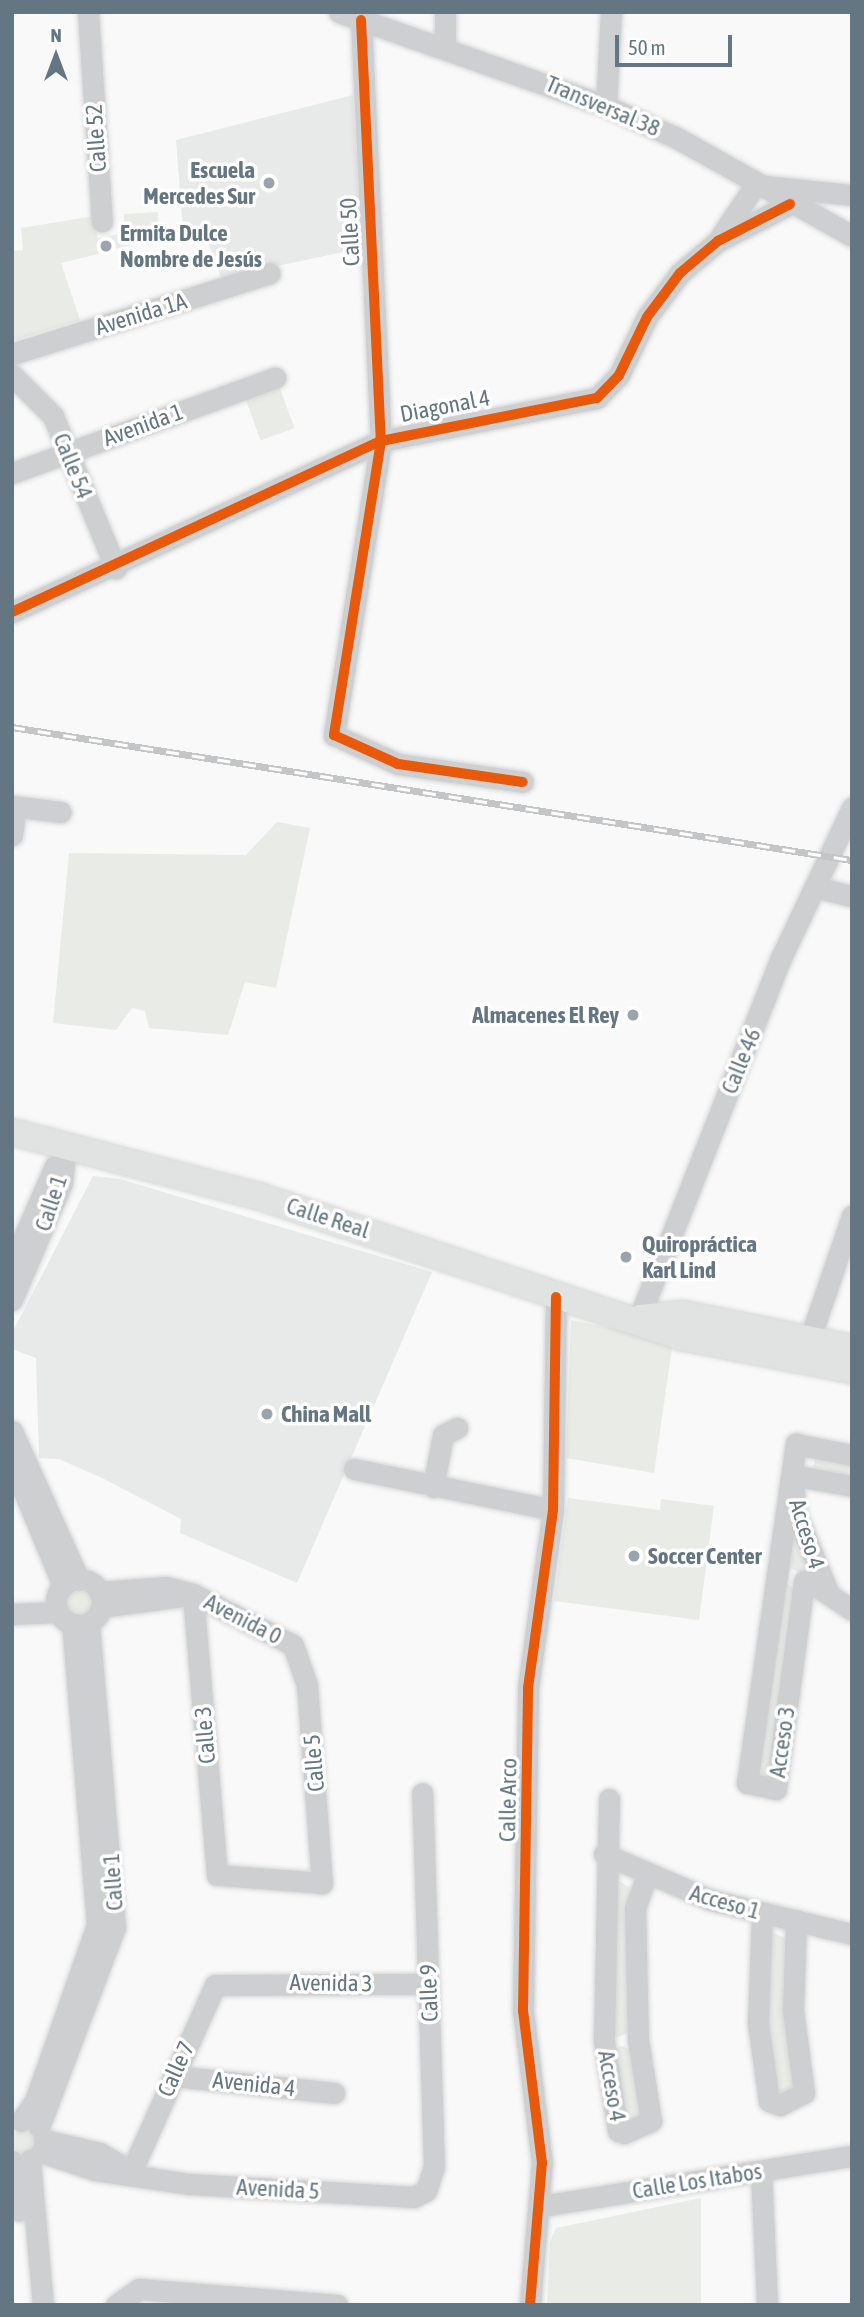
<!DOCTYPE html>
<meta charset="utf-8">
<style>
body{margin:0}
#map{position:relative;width:864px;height:2317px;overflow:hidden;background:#f9f9f9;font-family:"Asap Condensed",sans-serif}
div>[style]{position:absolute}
.built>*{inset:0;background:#e8e9e9}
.green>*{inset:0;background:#e8ebe6;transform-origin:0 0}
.round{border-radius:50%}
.roads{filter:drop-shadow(0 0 2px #d5d6d7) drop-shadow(0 0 2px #d5d6d7)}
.minor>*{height:21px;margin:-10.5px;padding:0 10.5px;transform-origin:10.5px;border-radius:10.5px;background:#cecfd0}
.minor>.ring{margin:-10.5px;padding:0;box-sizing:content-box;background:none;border:21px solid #cecfd0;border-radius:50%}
.major>*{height:26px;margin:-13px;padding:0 13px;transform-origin:13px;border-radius:13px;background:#e1e2e2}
.rail>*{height:7px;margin-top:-3.5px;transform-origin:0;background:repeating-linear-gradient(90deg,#fff 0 13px,#c3c5c6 0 26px);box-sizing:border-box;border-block:2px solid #c3c5c6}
.cycleway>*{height:10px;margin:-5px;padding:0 5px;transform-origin:5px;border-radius:5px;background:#e8590c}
.dots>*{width:19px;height:19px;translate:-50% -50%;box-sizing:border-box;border:4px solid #fff;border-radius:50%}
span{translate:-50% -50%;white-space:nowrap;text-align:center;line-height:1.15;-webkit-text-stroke:7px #fff;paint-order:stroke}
.street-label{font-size:23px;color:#657683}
.poi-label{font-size:23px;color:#657683;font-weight:700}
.right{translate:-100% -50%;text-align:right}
.left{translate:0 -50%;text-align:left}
.frame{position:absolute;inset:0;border:14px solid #657683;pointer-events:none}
.north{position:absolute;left:21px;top:21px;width:70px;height:70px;-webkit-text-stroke:5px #fff;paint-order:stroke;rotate:0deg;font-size:19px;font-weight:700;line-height:28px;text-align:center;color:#657683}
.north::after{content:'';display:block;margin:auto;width:24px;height:32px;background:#657683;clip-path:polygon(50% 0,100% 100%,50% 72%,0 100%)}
.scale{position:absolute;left:615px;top:35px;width:117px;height:32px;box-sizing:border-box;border:4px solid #657683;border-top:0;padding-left:9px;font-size:21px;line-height:24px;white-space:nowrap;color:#657683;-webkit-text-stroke:5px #fff;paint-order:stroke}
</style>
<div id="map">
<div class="built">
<div style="clip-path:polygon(353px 95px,362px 248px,221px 278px,203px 228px,183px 231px,176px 140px)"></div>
<div style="clip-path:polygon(93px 1176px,120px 1179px,432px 1272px,297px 1583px,180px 1533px,181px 1519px,104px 1479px,59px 1459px,39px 1458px,36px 1358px,12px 1349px,12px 1333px)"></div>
</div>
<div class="green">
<div style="clip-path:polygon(158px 212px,159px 238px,116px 249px,114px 240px,98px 243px,98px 254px,61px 263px,80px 320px,12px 341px,12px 251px,23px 250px,21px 228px,95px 216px,97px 238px,124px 233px,124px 214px)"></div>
<div style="left:278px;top:383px;width:48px;height:36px;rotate:70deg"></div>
<div style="clip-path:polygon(277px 822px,310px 828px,276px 988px,245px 982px,228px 1035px,149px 1028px,145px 1011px,132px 1008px,116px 1030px,53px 1023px,69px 853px,246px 855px)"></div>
<div style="clip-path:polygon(571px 1320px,673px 1341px,654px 1473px,566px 1458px)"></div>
<div style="left:816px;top:1454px;width:37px;height:19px;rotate:11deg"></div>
<div style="clip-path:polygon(568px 1498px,660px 1510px,661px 1499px,714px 1506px,699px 1620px,554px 1601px)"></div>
<div style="clip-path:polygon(789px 1528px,800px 1554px,814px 1580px,784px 1565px)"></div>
<div style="clip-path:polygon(782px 1581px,797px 1590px,772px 1780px,754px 1777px)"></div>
<div class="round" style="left:66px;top:1591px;width:26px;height:26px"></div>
<div style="clip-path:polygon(618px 1880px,630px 1888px,631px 2032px,618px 2037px,611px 2036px)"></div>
<div style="clip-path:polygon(767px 1930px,785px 1938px,797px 2090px,777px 2099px,761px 2021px)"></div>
<div style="clip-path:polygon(623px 2046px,632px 2052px,643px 2121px,625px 2130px,615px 2047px)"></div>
<div class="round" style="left:12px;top:2129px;width:24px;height:24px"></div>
<div style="clip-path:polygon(701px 2198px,701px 2305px,547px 2305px,550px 2242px,556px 2228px)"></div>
</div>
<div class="roads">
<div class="minor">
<div style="left:88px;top:12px;width:210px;rotate:86.2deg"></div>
<div style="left:339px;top:12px;width:283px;rotate:19.4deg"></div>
<div style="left:606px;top:106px;width:78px;rotate:24.3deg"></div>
<div style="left:677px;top:138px;width:201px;rotate:29.2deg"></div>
<div style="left:361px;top:20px;width:421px;rotate:87.3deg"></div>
<div style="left:381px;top:441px;width:298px;rotate:99.1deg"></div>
<div style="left:334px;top:735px;width:70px;rotate:24.4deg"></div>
<div style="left:398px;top:764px;width:126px;rotate:8.2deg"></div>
<div style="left:445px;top:47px;width:35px;rotate:-90deg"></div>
<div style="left:606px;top:106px;width:94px;rotate:-87deg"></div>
<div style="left:721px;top:236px;width:61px;rotate:-56.3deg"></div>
<div style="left:755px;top:185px;width:98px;rotate:5.9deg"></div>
<div style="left:12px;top:354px;width:270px;rotate:-17.4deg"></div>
<div style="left:12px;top:375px;width:58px;rotate:45deg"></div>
<div style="left:53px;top:416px;width:165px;rotate:67.6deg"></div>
<div style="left:12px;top:473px;width:280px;rotate:-19.9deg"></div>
<div style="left:12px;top:612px;width:407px;rotate:-24.9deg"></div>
<div style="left:381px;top:441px;width:220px;rotate:-11.3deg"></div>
<div style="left:597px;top:398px;width:32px;rotate:-46deg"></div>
<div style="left:619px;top:375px;width:64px;rotate:-64.2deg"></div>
<div style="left:647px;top:317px;width:55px;rotate:-53.1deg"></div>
<div style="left:680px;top:273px;width:50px;rotate:-40.1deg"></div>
<div style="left:718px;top:241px;width:81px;rotate:-27.2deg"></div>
<div style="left:12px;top:806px;width:49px;rotate:7deg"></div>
<div style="left:12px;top:835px;width:28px;rotate:-82deg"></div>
<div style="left:815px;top:887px;width:38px;rotate:14deg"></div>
<div style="left:12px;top:1264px;width:107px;rotate:-66.3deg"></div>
<div style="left:12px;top:1300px;width:127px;rotate:-66.9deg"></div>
<div style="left:62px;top:1183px;width:37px;rotate:-84deg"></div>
<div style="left:639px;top:1318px;width:387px;rotate:-68.5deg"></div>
<div style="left:781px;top:958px;width:166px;rotate:-64.7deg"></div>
<div style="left:805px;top:1353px;width:145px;rotate:-71.1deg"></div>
<div style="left:12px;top:1431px;width:163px;rotate:65.8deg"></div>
<div style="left:13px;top:1465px;width:131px;rotate:67.5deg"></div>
<div style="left:354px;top:1469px;width:203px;rotate:11.6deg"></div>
<div style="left:433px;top:1487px;width:53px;rotate:-79.1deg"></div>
<div style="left:443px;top:1435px;width:16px;rotate:-27deg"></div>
<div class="ring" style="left:56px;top:1579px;width:25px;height:25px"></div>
<div style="left:804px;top:1581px;width:210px;rotate:97.7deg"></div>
<div style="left:776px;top:1789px;width:30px;rotate:-168deg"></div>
<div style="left:747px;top:1783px;width:343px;rotate:-81.8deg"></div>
<div style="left:796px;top:1444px;width:57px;rotate:11.1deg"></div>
<div style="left:816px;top:1586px;width:43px;rotate:33.7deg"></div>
<div style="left:99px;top:1592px;width:67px;rotate:-4.3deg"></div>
<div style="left:166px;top:1587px;width:28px;rotate:15deg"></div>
<div style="left:193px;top:1594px;width:112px;rotate:27deg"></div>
<div style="left:293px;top:1645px;width:42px;rotate:70.7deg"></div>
<div style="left:307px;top:1685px;width:199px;rotate:85.7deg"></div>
<div style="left:322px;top:1883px;width:105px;rotate:-175.6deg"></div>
<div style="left:217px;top:1875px;width:282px;rotate:-94.9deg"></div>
<div style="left:828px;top:1592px;width:84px;rotate:-112.3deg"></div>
<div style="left:796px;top:1514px;width:39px;rotate:-96deg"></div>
<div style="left:792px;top:1475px;width:61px;rotate:10.4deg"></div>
<div style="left:101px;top:1607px;width:91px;rotate:-7.6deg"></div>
<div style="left:12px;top:1614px;width:46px;rotate:-2.5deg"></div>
<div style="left:609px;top:1799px;width:242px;rotate:91.2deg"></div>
<div style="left:604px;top:2041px;width:91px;rotate:81.2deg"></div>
<div style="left:618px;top:2131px;width:6px;rotate:18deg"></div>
<div style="left:624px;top:2133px;width:30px;rotate:-24deg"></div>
<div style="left:651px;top:2121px;width:82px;rotate:-99.1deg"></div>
<div style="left:638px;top:2040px;width:132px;rotate:-91.3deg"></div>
<div style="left:635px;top:1908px;width:33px;rotate:-70deg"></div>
<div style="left:604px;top:1854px;width:116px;rotate:23.3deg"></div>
<div style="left:711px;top:1900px;width:145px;rotate:13.6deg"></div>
<div style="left:762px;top:1913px;width:110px;rotate:92.1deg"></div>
<div style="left:758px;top:2023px;width:79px;rotate:82deg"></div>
<div style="left:769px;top:2101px;width:12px;rotate:20deg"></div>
<div style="left:780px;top:2105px;width:27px;rotate:-27deg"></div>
<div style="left:804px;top:2093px;width:83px;rotate:-97.6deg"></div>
<div style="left:793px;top:2011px;width:91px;rotate:-88.1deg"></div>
<div style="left:173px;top:2076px;width:162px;rotate:6deg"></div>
<div style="left:21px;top:2121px;width:24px;rotate:-55deg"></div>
<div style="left:35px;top:2101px;width:187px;rotate:-70.6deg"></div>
<div style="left:97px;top:1925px;width:302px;rotate:-94.7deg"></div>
<div style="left:39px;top:2127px;width:214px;rotate:-69.2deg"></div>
<div style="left:115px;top:1927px;width:305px;rotate:-94.9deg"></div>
<div style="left:44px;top:2140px;width:57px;rotate:13.1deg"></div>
<div style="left:100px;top:2153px;width:34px;rotate:30deg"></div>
<div style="left:41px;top:2152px;width:57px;rotate:18.4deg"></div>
<div style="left:95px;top:2170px;width:96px;rotate:8.4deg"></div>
<div style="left:190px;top:2184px;width:224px;rotate:3.3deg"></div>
<div style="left:414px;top:2197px;width:13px;rotate:-27deg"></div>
<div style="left:426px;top:2191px;width:25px;rotate:-72deg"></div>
<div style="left:434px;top:2167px;width:374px;rotate:-91.8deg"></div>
<div style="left:30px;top:2160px;width:146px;rotate:84.9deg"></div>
<div style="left:12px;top:2161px;width:50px;rotate:82deg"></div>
<div style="left:761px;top:2171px;width:134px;rotate:87.4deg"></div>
<div style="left:131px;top:2172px;width:205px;rotate:-65.8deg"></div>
<div style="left:215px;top:1985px;width:213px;rotate:-0.3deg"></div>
<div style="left:542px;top:2206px;width:314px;rotate:-9.2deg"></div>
<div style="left:116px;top:2305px;width:28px;rotate:-35deg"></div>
<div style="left:139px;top:2289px;width:199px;rotate:4.6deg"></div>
<div style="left:530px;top:2305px;width:143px;rotate:-85.2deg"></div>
<div style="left:542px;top:2163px;width:153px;rotate:-97.1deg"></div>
<div style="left:523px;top:2011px;width:323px;rotate:-89.1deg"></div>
<div style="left:528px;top:1688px;width:180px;rotate:-82deg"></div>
<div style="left:553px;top:1510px;width:213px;rotate:-89.2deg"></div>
</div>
<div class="major">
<div style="left:12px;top:1132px;width:254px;rotate:14.6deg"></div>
<div style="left:258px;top:1196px;width:446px;rotate:18.4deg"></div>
<div style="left:681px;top:1337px;width:174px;rotate:10.9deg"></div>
<div style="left:640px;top:1318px;width:43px;rotate:-5.3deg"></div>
<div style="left:683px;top:1314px;width:172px;rotate:11.4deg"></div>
</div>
</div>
<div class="rail">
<div style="left:12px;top:727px;width:850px;rotate:9deg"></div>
</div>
<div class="cycleway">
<div style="left:361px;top:20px;width:421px;rotate:87.3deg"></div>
<div style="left:381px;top:441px;width:298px;rotate:99.1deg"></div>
<div style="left:334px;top:735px;width:70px;rotate:24.4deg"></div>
<div style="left:398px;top:764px;width:126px;rotate:8.2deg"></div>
<div style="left:12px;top:612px;width:407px;rotate:-24.9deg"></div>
<div style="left:381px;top:441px;width:220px;rotate:-11.3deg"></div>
<div style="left:597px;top:398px;width:32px;rotate:-46deg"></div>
<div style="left:619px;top:375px;width:64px;rotate:-64.2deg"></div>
<div style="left:647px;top:317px;width:55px;rotate:-53.1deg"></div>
<div style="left:680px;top:273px;width:50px;rotate:-40.1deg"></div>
<div style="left:718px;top:241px;width:81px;rotate:-27.2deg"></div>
<div style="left:530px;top:2305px;width:143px;rotate:-85.2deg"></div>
<div style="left:542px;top:2163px;width:153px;rotate:-97.1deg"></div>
<div style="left:523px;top:2011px;width:323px;rotate:-89.1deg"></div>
<div style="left:528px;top:1688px;width:180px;rotate:-82deg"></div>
<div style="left:553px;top:1510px;width:213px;rotate:-89.2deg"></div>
</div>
<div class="dots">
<div style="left:269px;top:183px;background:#99a4ac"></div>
<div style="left:106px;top:246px;background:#99a4ac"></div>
<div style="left:633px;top:1015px;background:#99a4ac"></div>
<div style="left:626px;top:1257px;background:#99a4ac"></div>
<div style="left:267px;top:1414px;background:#99a4ac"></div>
<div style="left:634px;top:1556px;background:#99a4ac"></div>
</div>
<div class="street-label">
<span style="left:603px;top:106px;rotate:23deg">Transversal 38</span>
<span style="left:96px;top:138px;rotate:-94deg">Calle 52</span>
<span style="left:350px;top:232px;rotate:-93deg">Calle 50</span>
<span style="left:141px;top:314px;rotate:-17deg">Avenida 1A</span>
<span style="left:445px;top:406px;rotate:-11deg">Diagonal 4</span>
<span style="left:143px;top:425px;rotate:-20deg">Avenida 1</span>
<span style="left:73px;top:466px;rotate:68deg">Calle 54</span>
<span style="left:741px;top:1061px;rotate:-68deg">Calle 46</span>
<span style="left:51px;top:1203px;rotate:-72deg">Calle 1</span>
<span style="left:328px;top:1218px;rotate:18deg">Calle Real</span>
<span style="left:807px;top:1534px;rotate:73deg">Acceso 4</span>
<span style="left:243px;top:1619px;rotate:27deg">Avenida 0</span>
<span style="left:205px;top:1735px;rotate:-95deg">Calle 3</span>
<span style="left:782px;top:1742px;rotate:-82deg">Acceso 3</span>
<span style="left:314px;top:1763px;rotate:-95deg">Calle 5</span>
<span style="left:508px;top:1800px;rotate:-89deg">Calle Arco</span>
<span style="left:113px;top:1882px;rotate:-94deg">Calle 1</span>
<span style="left:725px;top:1902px;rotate:16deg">Acceso 1</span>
<span style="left:331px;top:1983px;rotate:1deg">Avenida 3</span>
<span style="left:429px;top:1993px;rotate:-92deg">Calle 9</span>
<span style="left:176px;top:2069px;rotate:-66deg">Calle 7</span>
<span style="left:254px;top:2084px;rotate:6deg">Avenida 4</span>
<span style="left:612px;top:2086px;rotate:80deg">Acceso 4</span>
<span style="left:697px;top:2181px;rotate:-9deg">Calle Los Itabos</span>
<span style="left:278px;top:2189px;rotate:3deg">Avenida 5</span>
</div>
<div class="poi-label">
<span class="right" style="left:255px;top:183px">Escuela<br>Mercedes Sur</span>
<span class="left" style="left:120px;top:246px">Ermita Dulce<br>Nombre de Jesús</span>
<span class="right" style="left:619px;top:1015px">Almacenes El Rey</span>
<span class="left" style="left:642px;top:1257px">Quiropráctica<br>Karl Lind</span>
<span class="left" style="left:281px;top:1414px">China Mall</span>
<span class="left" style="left:648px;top:1556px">Soccer Center</span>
</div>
<div class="frame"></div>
<div class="north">N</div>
<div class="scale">50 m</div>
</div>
